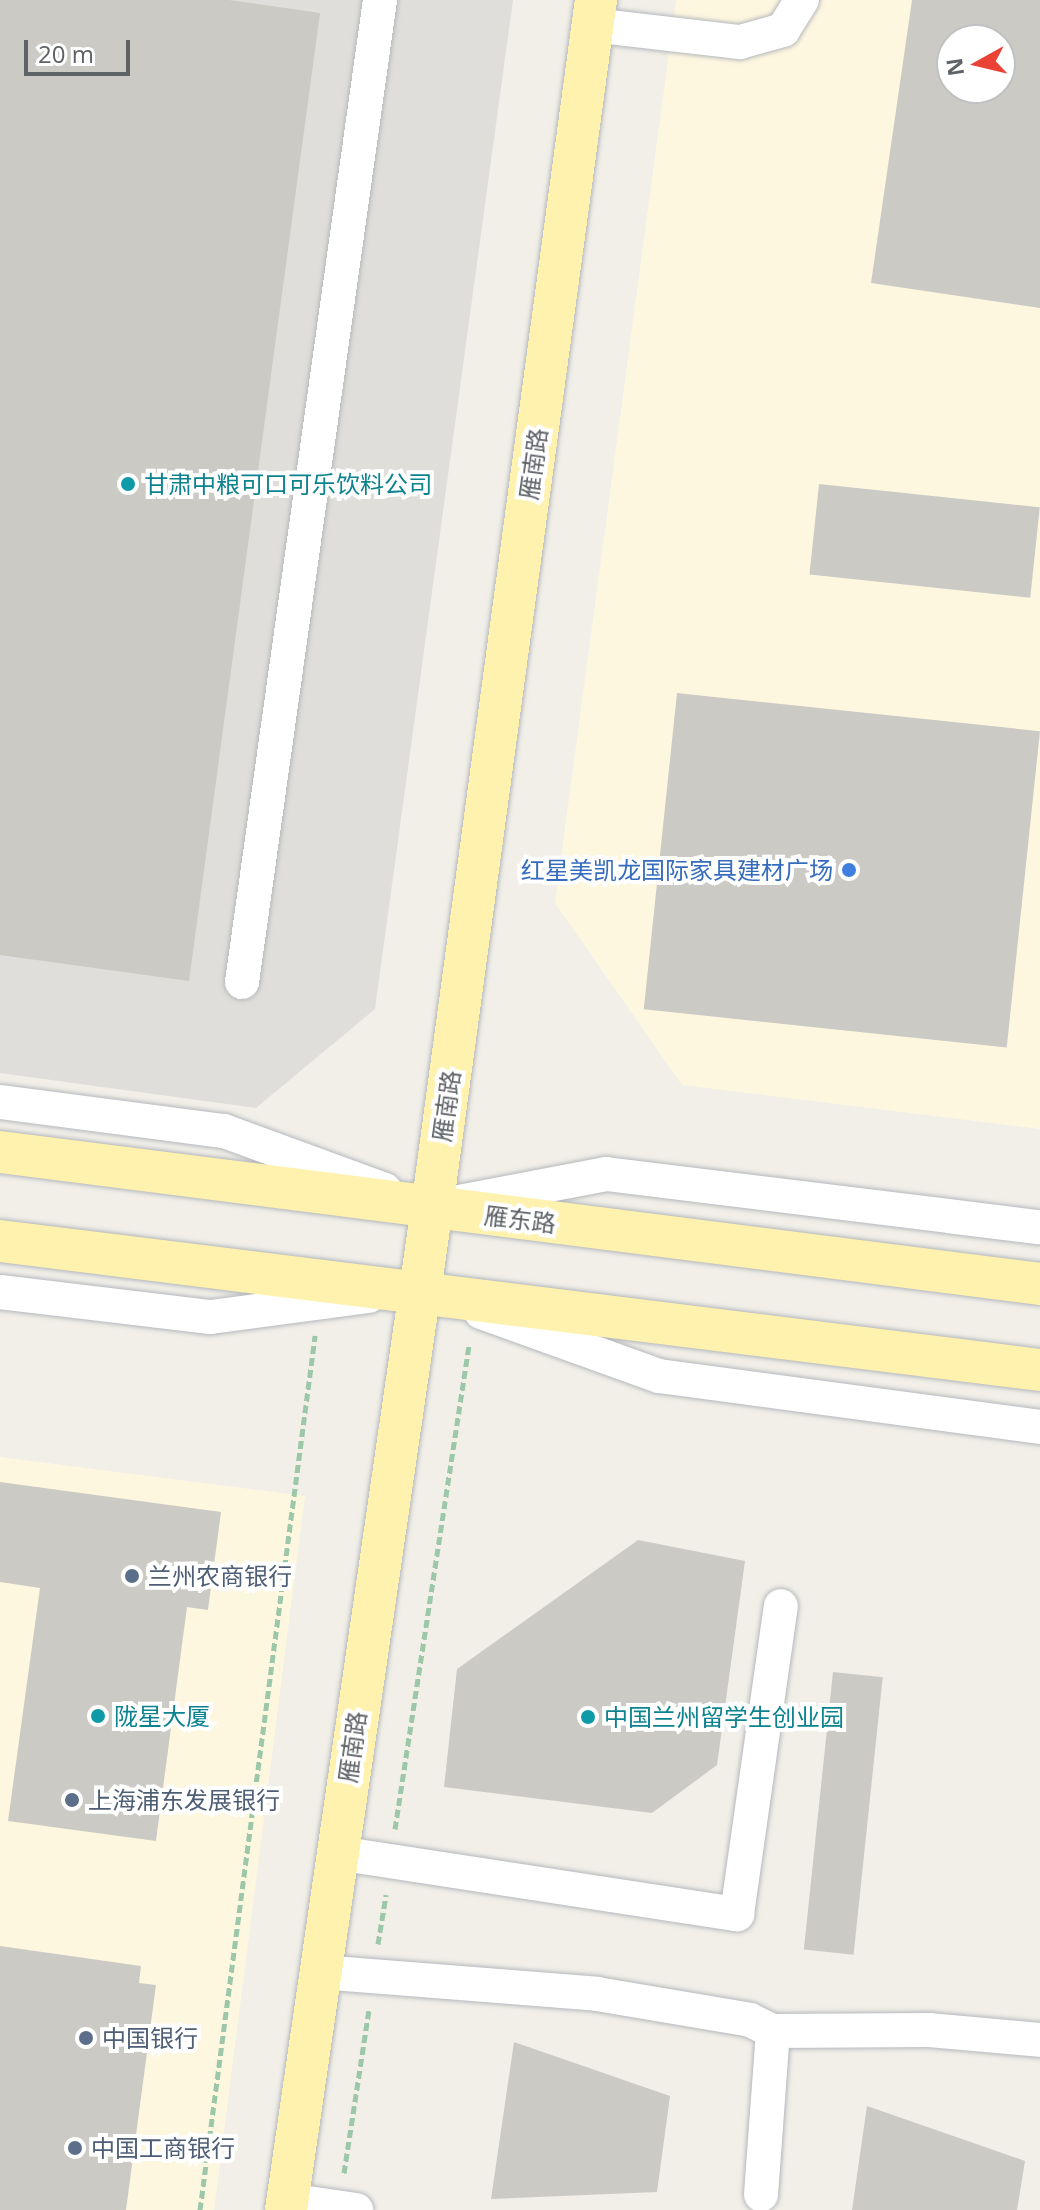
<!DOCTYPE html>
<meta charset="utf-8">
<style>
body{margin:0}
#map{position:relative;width:1040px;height:2210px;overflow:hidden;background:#f1efe8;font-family:"Open Sans","Noto Sans SC",sans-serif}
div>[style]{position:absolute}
.commercial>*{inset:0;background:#fef7e0}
.industrial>*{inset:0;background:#e0deda}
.building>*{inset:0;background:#cccac5;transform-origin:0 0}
.path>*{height:5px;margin-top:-2.5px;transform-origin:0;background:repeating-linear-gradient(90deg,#9cc7a9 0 8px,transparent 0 12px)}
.roads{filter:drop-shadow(0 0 2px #b5b8bc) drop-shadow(0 0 2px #b5b8bc)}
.minor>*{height:34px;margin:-17px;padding:0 17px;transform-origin:17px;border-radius:17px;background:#fff}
.major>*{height:42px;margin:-21px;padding:0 21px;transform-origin:21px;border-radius:21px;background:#fff2af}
.dots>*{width:22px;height:22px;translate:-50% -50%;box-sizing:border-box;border:4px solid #fff;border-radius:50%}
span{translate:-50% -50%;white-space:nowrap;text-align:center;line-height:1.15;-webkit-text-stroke:8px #fff;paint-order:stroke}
.street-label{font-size:24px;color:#5f6368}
.culture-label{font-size:24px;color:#0d838f}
.left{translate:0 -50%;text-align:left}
.shop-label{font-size:24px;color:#366cbe}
.right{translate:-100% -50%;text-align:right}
.service-label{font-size:24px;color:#4e5e75}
.north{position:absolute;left:936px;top:24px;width:80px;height:80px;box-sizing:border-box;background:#fff;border:2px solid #bfc1c3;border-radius:50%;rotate:262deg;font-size:22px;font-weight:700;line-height:32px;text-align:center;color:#5f6368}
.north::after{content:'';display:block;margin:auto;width:28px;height:36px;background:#ea4335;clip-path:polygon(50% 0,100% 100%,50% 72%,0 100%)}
.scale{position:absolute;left:24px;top:40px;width:106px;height:36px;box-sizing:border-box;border:4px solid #5f6368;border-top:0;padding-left:10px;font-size:24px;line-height:28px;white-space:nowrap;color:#5f6368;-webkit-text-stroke:6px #fff;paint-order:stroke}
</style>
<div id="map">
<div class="commercial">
<div style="clip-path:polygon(evenodd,676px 0,1040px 0,1040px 1129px,682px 1085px,555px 903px,676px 0,952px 40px,1000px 40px,1000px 88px,952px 88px,952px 40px)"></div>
<div style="clip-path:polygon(0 1457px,305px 1496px,214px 2210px,0 2210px)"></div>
</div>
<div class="industrial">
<div style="clip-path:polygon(0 0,513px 0,375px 1009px,256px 1108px,0 1073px)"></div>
</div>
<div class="building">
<div style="clip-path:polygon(0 0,229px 0,320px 13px,189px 981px,0 955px)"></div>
<div style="clip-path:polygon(evenodd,912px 0,1040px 0,1040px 308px,871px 283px,912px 0,952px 40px,1000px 40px,1000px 88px,952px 88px,952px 40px)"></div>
<div style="left:819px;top:484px;width:222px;height:91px;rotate:6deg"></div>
<div style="left:677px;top:693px;width:365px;height:318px;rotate:6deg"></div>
<div style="clip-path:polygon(0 1482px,221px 1512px,208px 1610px,187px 1607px,156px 1841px,8px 1821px,40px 1588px,0 1582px)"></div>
<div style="clip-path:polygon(638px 1540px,745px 1561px,717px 1765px,652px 1813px,444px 1787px,457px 1669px)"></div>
<div style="left:833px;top:1672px;width:50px;height:279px;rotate:6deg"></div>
<div style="clip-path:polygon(0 1946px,141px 1966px,139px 1983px,156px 1985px,126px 2210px,0 2210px)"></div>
<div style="clip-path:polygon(514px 2042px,670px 2096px,657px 2192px,491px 2199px)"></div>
<div style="clip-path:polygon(867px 2106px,1025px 2161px,1017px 2210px,852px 2210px)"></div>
</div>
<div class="path">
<div style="left:395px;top:1829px;width:490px;rotate:-81.3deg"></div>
<div style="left:378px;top:1944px;width:50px;rotate:-80.7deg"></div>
<div style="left:344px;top:2173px;width:166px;rotate:-81.3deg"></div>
<div style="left:200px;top:2210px;width:882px;rotate:-82.5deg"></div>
</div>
<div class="roads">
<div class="minor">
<div style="left:592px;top:25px;width:149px;rotate:6.6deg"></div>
<div style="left:740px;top:42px;width:45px;rotate:-15.6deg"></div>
<div style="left:783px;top:30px;width:36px;rotate:-58deg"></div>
<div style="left:242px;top:982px;width:992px;rotate:-82deg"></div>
<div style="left:0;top:1102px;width:226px;rotate:7.4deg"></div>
<div style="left:224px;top:1131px;width:171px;rotate:20.1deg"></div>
<div style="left:454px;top:1203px;width:155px;rotate:-10.8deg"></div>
<div style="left:606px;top:1174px;width:437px;rotate:7deg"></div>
<div style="left:0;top:1292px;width:212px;rotate:6.8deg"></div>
<div style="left:211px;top:1317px;width:159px;rotate:-7.6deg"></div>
<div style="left:481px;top:1312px;width:189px;rotate:19.8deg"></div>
<div style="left:659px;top:1376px;width:384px;rotate:7.6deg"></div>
<div style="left:337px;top:1853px;width:405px;rotate:8.7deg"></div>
<div style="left:737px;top:1914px;width:311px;rotate:-81.9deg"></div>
<div style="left:320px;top:1972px;width:278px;rotate:4.5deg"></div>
<div style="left:597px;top:1994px;width:155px;rotate:9.6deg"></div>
<div style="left:750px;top:2020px;width:25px;rotate:26deg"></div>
<div style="left:773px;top:2031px;width:164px;rotate:94.2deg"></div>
<div style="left:773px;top:2031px;width:156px;rotate:-0.4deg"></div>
<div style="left:929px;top:2030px;width:111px;rotate:5.1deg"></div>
<div style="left:288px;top:2200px;width:69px;rotate:8.4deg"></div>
</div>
<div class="major">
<div style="left:0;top:1152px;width:1048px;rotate:7.23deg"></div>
<div style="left:0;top:1241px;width:1048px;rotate:7.07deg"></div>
<div style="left:286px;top:2210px;width:1013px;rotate:-81.71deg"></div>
<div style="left:432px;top:1208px;width:1219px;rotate:-82.27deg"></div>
</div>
</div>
<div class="dots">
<div style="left:128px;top:484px;background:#0f9aa8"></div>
<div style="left:849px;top:870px;background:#3f7fe0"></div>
<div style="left:132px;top:1576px;background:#5c6f8a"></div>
<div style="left:98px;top:1716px;background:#0f9aa8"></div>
<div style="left:588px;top:1717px;background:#0f9aa8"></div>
<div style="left:72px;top:1800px;background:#5c6f8a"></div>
<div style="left:86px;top:2038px;background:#5c6f8a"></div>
<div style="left:75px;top:2148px;background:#5c6f8a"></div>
</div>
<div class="street-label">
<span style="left:533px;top:464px;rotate:-82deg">雁南路</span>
<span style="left:446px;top:1106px;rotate:-82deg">雁南路</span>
<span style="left:520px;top:1219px;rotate:7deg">雁东路</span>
<span style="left:352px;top:1747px;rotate:-82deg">雁南路</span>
</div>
<div class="culture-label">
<span class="left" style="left:144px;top:484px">甘肃中粮可口可乐饮料公司</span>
<span class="left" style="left:114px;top:1716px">陇星大厦</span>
<span class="left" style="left:604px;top:1717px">中国兰州留学生创业园</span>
</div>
<div class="shop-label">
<span class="right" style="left:833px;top:870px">红星美凯龙国际家具建材广场</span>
</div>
<div class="service-label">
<span class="left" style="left:148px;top:1576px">兰州农商银行</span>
<span class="left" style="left:88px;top:1800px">上海浦东发展银行</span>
<span class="left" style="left:102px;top:2038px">中国银行</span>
<span class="left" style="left:91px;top:2148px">中国工商银行</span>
</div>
<div class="north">N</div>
<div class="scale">20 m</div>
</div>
